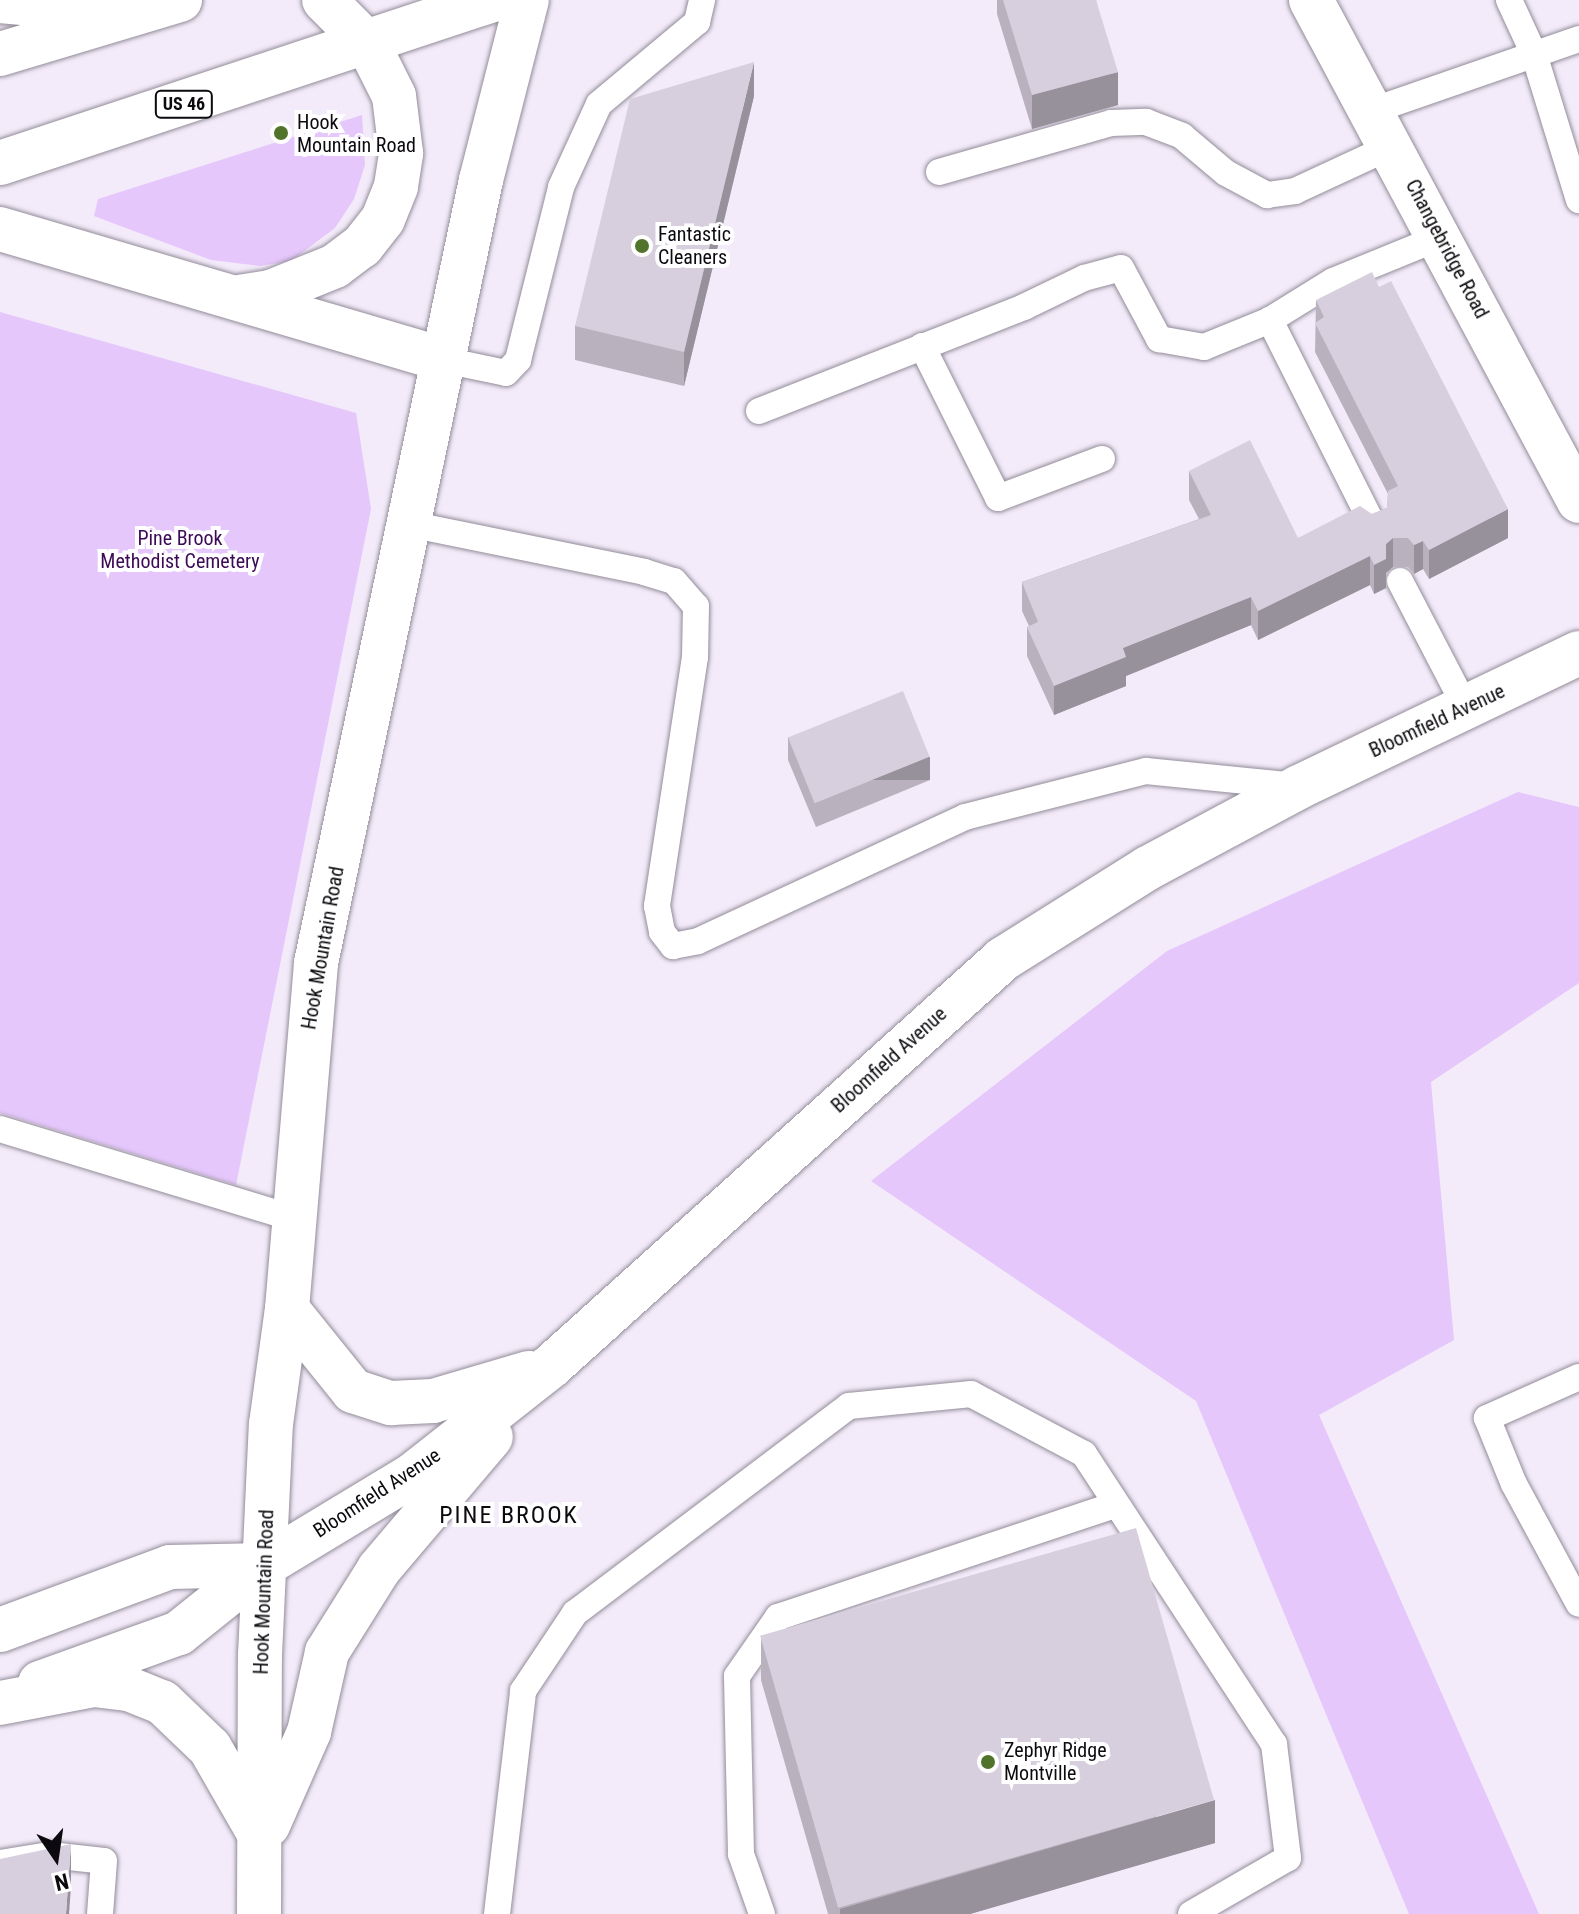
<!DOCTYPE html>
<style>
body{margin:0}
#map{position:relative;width:1579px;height:1914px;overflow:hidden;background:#f3ebf9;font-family:"Roboto Condensed",sans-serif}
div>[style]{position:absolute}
.green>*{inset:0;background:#e5c7fb}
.roads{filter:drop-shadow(0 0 2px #938c99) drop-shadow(0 0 2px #938c99)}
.service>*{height:26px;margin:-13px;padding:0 13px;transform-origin:13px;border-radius:13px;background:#fff}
.tertiary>*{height:44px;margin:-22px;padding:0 22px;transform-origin:22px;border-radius:22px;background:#fff}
.secondary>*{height:44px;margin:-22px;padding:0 22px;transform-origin:22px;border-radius:22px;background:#fff}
.trunk>*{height:44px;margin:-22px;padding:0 22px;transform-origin:22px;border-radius:22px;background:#fff}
.wall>*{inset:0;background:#b9b2be}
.shaded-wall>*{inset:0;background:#96919b;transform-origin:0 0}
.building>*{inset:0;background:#d7cfdd;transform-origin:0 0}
.dots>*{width:22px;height:22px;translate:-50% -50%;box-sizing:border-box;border:4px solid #fff;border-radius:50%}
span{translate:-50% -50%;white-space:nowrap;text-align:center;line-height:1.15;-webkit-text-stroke:8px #fff;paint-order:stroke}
.shield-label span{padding:2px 6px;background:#fff;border:2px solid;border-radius:6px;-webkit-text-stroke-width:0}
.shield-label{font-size:18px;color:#0d0a0f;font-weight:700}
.poi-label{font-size:20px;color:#0d0a0f}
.left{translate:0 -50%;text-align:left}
.street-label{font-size:20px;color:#0d0a0f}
.park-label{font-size:20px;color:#3d0a56}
.quarter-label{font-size:24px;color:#0d0a0f;letter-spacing:2px}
.north{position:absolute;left:16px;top:1818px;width:80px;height:80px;-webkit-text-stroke:6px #fff;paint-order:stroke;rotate:167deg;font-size:22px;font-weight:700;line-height:32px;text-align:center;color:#0d0a0f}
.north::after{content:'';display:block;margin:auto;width:28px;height:36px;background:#0d0a0f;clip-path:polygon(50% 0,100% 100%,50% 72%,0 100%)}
</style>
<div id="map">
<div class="green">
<div style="clip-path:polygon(362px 115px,365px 165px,354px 199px,335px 228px,291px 261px,260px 266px,211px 260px,94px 216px,98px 199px)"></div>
<div style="clip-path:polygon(0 312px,356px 413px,371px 509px,236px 1185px,0 1113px)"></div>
<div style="clip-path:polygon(1518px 792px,1579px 807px,1579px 983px,1431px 1082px,1454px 1340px,1319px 1415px,1539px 1914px,1409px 1914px,1196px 1401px,871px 1181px,1167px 951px)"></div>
</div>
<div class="roads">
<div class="service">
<div style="left:1509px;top:0;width:60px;rotate:65.2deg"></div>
<div style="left:1534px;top:54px;width:153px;rotate:72.9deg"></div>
<div style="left:1374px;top:110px;width:217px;rotate:-19.1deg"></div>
<div style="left:939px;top:172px;width:179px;rotate:-15.9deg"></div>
<div style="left:1111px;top:123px;width:35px;rotate:-2deg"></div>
<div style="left:1146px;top:122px;width:39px;rotate:21deg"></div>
<div style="left:1182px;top:136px;width:57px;rotate:40.1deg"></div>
<div style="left:1226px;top:173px;width:47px;rotate:28.2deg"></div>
<div style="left:1267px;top:195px;width:28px;rotate:-8deg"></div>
<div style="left:1295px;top:191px;width:107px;rotate:-24.9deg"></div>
<div style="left:922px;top:346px;width:170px;rotate:63.4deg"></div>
<div style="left:998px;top:498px;width:111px;rotate:-20.6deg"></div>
<div style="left:444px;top:360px;width:63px;rotate:11.8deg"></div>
<div style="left:506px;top:373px;width:18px;rotate:-47deg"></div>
<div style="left:518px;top:360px;width:178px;rotate:-76deg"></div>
<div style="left:561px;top:187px;width:91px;rotate:-65.4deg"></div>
<div style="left:599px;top:104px;width:128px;rotate:-39.9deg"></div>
<div style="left:697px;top:22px;width:23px;rotate:-77deg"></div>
<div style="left:759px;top:411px;width:285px;rotate:-21.4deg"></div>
<div style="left:1024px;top:307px;width:67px;rotate:-25.8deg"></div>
<div style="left:1084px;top:278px;width:38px;rotate:-15deg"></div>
<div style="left:1121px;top:268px;width:81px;rotate:61.8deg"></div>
<div style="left:1159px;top:339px;width:46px;rotate:10.1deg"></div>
<div style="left:1204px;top:347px;width:71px;rotate:-22.2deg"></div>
<div style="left:409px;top:524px;width:240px;rotate:11.5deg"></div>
<div style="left:644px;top:572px;width:31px;rotate:17deg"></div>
<div style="left:674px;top:581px;width:33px;rotate:49deg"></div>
<div style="left:696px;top:606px;width:51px;rotate:91.1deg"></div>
<div style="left:695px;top:657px;width:252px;rotate:98.7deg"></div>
<div style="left:657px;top:906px;width:26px;rotate:79deg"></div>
<div style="left:662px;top:932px;width:18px;rotate:52deg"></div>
<div style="left:673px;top:946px;width:25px;rotate:-11deg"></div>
<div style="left:698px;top:941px;width:294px;rotate:-24.9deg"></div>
<div style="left:965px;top:817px;width:187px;rotate:-14.3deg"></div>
<div style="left:1146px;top:771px;width:151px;rotate:5.7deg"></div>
<div style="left:1374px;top:527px;width:232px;rotate:-116.7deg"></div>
<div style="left:1270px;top:320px;width:74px;rotate:-31.8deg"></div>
<div style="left:1333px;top:281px;width:117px;rotate:-22.2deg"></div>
<div style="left:1400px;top:581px;width:143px;rotate:62.5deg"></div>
<div style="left:0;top:1129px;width:306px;rotate:16.9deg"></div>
<div style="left:1579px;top:1377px;width:101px;rotate:156deg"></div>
<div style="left:1487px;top:1418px;width:71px;rotate:67.8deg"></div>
<div style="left:1514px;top:1484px;width:136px;rotate:61.6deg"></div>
<div style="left:0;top:1863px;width:51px;rotate:-9.1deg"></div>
<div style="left:50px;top:1855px;width:54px;rotate:6.3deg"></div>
<div style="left:104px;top:1861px;width:53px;rotate:94.3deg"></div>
<div style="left:497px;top:1914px;width:225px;rotate:-83.3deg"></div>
<div style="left:523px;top:1691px;width:94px;rotate:-56.3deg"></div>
<div style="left:575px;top:1613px;width:343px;rotate:-37.1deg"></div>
<div style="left:849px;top:1406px;width:123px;rotate:-5.6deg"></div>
<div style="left:971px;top:1394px;width:128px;rotate:28deg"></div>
<div style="left:1084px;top:1454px;width:347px;rotate:56.8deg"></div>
<div style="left:1274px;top:1744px;width:115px;rotate:83deg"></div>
<div style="left:1288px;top:1858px;width:112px;rotate:150deg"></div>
<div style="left:762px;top:1914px;width:64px;rotate:-109.3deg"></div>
<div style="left:741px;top:1854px;width:178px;rotate:-91.3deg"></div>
<div style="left:737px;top:1676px;width:72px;rotate:-55.2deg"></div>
<div style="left:778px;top:1617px;width:355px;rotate:-18.4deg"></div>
</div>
<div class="tertiary">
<div style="left:0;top:1630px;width:181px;rotate:-20.3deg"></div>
<div style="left:170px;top:1567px;width:94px;rotate:-1.2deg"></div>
<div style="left:40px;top:1683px;width:148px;rotate:-19.8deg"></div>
<div style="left:179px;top:1633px;width:109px;rotate:-38.7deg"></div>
</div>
<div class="secondary">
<div style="left:1311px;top:0;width:568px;rotate:61.86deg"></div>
<div style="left:287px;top:1309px;width:105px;rotate:51.2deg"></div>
<div style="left:353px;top:1391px;width:40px;rotate:18deg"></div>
<div style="left:391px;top:1403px;width:42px;rotate:-2.7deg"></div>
<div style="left:433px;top:1401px;width:100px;rotate:-16.3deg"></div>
<div style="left:264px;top:1565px;width:175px;rotate:-31.2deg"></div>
<div style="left:414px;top:1474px;width:173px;rotate:-38.2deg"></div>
<div style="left:550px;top:1367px;width:610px;rotate:-42.01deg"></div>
<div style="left:1003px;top:959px;width:171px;rotate:-32.1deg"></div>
<div style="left:1148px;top:868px;width:171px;rotate:-28.2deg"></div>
<div style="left:1299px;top:787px;width:310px;rotate:-25.6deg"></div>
<div style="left:0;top:1703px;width:96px;rotate:-10.8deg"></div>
<div style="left:94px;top:1685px;width:35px;rotate:7deg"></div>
<div style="left:129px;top:1689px;width:35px;rotate:22deg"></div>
<div style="left:162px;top:1702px;width:66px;rotate:43.8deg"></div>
<div style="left:210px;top:1748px;width:100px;rotate:60.1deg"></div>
<div style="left:268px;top:1825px;width:102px;rotate:-66.2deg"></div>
<div style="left:309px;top:1732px;width:82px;rotate:-77.3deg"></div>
<div style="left:327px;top:1652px;width:98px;rotate:-57.9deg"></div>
<div style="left:379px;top:1569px;width:173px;rotate:-49.7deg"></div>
<div style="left:259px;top:1914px;width:259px;rotate:-89.8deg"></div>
<div style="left:260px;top:1655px;width:231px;rotate:-87.3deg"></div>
<div style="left:271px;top:1424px;width:116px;rotate:-82.1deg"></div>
<div style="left:287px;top:1309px;width:347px;rotate:-85.2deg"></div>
<div style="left:316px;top:963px;width:800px;rotate:-78.1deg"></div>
<div style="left:481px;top:180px;width:186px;rotate:-75.7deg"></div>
</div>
<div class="trunk">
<div style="left:0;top:1px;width:111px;rotate:5.1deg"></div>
<div style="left:0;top:54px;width:188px;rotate:-16.7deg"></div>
<div style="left:0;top:163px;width:519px;rotate:-18.3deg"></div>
<div style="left:0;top:229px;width:463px;rotate:16.4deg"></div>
<div style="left:239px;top:297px;width:32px;rotate:-9deg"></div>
<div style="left:271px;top:292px;width:69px;rotate:-22.1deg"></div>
<div style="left:335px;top:266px;width:34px;rotate:-37deg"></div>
<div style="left:362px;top:246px;width:34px;rotate:-52deg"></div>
<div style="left:383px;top:219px;width:35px;rotate:-68deg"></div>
<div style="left:396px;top:186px;width:33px;rotate:-81deg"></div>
<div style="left:401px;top:153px;width:57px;rotate:-97deg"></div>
<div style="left:394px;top:96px;width:58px;rotate:-116.6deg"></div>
<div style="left:368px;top:44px;width:62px;rotate:-135deg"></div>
</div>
</div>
<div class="wall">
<div style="clip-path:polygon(997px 0,1096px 0,1118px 105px,1032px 129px,997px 14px)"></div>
<div style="clip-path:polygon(754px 96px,684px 386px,575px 360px,575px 326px)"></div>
<div style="clip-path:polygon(1316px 300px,1508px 538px,1429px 579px,1423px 569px,1414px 574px,1408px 567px,1393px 567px,1386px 573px,1386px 588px,1374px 594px,1370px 585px,1258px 640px,1251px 625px,1126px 676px,1126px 686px,1054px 715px,1027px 656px,1027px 627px,1029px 626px,1022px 611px,1022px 582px,1199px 519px,1189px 500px,1189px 471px,1298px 538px,1372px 514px,1387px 508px,1388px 494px,1315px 352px)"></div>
<div style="clip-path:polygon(788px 737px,930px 780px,816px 827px,788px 760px)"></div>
<div style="clip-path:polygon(761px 1637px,1215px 1843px,970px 1914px,828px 1914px,761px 1680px)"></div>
</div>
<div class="shaded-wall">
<div style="clip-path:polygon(754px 62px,754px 96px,684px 386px,684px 352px)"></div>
<div style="clip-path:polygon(1118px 72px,1118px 105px,1032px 129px,1032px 95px)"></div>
<div style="clip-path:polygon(1508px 509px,1508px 538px,1429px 579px,1429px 550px)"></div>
<div style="clip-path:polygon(1393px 538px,1393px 567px,1386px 573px,1386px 588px,1374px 594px,1374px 565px,1386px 544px)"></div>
<div style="clip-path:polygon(1423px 541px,1423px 569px,1414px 574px,1414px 545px)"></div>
<div style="clip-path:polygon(1370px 556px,1370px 585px,1258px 640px,1258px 611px)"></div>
<div style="clip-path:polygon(1251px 597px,1251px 625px,1126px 676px,1126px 686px,1054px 715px,1054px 686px,1123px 648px)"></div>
<div style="left:930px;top:757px;width:23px;height:123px;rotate:90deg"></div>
<div style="clip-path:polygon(1215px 1800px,1215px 1843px,970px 1914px,840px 1914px,840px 1909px)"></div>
<div style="clip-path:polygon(71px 1844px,71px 1886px,69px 1914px,66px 1914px)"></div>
</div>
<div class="building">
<div style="clip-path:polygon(1003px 0,1096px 0,1118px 72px,1032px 95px)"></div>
<div style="clip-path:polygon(754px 62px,684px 352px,575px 326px,630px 99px)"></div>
<div style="clip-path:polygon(1372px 272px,1379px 287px,1391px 281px,1508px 509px,1429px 550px,1423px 541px,1414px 545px,1408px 538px,1393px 538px,1386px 544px,1386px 559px,1374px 565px,1370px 556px,1258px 611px,1251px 597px,1123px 648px,1126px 657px,1054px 686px,1027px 627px,1038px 622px,1022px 582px,1211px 515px,1189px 471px,1250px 440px,1298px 538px,1360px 506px,1372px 514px,1387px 508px,1388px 491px,1398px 486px,1315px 323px,1324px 317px,1316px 300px)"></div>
<div style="left:903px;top:691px;width:71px;height:124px;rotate:68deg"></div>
<div style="left:1136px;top:1528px;width:283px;height:391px;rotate:74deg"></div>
<div style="clip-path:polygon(71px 1844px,66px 1914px,0 1914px,0 1859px)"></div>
</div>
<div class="dots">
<div style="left:281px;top:133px;background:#51732b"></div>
<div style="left:642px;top:246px;background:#51732b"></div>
<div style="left:988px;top:1762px;background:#51732b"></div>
</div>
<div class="shield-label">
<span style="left:184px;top:104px">US 46</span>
</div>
<div class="poi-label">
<span class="left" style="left:297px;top:134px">Hook<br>Mountain Road</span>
<span class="left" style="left:658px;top:246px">Fantastic<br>Cleaners</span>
<span class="left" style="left:1004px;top:1762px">Zephyr Ridge<br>Montville</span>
</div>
<div class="street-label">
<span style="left:1447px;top:249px;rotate:62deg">Changebridge Road</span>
<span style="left:1437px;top:721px;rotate:-25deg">Bloomfield Avenue</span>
<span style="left:323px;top:948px;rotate:-80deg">Hook Mountain Road</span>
<span style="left:889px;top:1060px;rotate:-42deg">Bloomfield Avenue</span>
<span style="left:377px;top:1493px;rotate:-33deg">Bloomfield Avenue</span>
<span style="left:264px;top:1592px;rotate:-88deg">Hook Mountain Road</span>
</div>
<div class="park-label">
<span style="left:180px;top:550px">Pine Brook<br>Methodist Cemetery</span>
</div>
<div class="quarter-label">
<span style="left:509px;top:1516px">PINE BROOK</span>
</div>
<div class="north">N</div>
</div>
